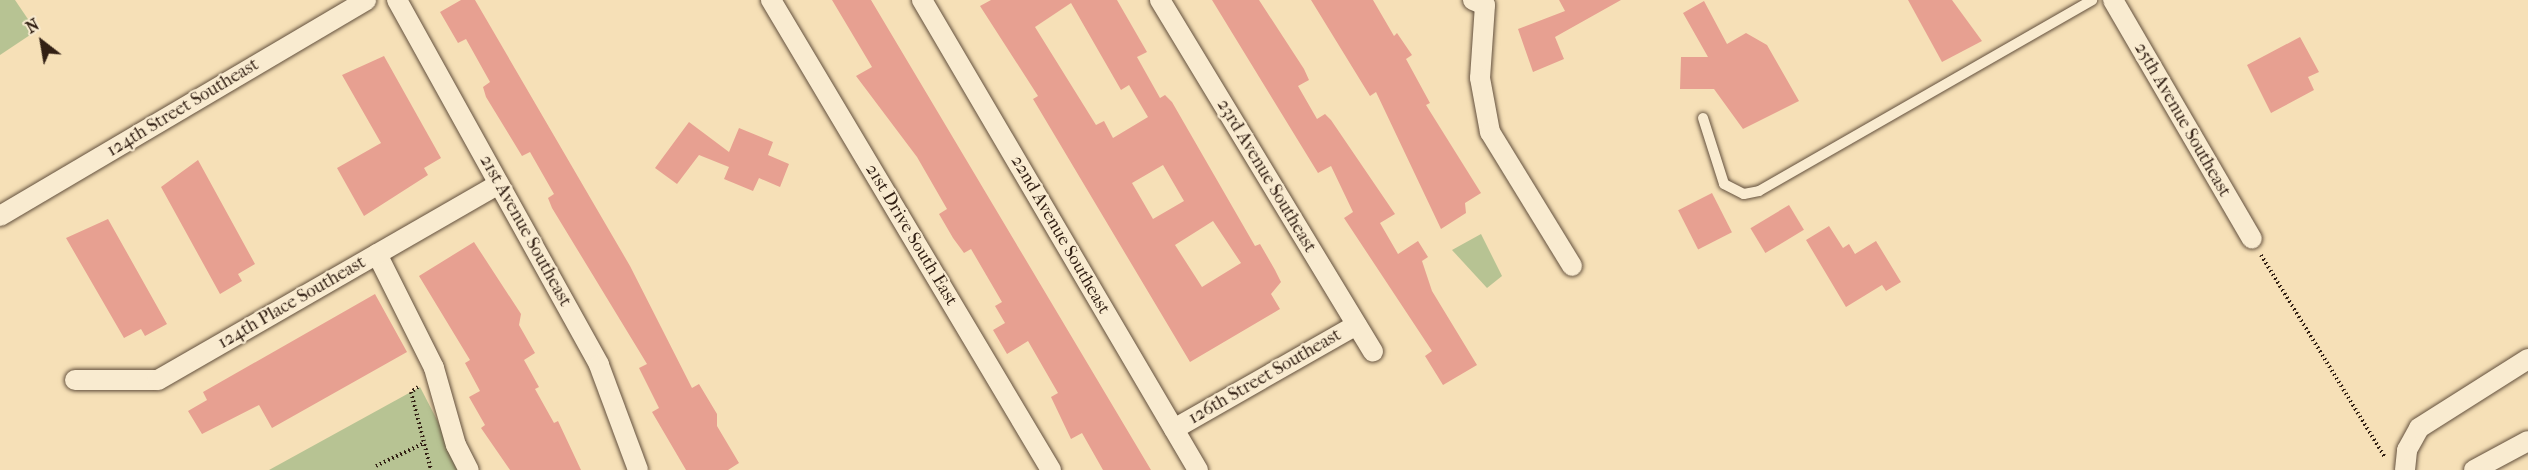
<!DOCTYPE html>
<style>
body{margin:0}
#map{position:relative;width:2528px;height:470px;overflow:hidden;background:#f6e0b7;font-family:"IM FELL French Canon",serif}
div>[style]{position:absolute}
.green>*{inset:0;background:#b7c393}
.building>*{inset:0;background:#e7a091;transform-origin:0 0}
.path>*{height:4px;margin-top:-2px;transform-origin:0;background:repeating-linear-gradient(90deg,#322014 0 1.5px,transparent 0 4.5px)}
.roads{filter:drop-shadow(0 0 2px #63503d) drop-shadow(0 0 2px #63503d)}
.service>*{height:10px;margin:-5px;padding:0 5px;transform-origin:5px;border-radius:5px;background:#f9ebd0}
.minor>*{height:20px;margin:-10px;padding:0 10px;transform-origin:10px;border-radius:10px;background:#f9ebd0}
span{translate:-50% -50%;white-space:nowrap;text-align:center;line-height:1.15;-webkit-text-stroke:4.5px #f9ebd0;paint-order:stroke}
.street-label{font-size:18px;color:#322014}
.north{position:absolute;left:12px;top:12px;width:60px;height:60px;-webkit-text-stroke:4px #f9ebd0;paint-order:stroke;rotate:329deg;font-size:16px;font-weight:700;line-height:24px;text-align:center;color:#322014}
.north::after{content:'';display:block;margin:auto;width:21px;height:27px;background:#322014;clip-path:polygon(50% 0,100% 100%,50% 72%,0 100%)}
</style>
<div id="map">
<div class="green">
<div style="clip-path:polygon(0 0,15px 0,36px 31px,0 55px)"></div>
<div style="clip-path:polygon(1481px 234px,1502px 276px,1487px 288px,1452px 250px)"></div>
<div style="clip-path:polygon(420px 387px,463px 470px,269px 470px)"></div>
</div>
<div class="building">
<div style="clip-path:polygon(461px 0,475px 0,630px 266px,692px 388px,699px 384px,717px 414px,717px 426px,739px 463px,728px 470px,686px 470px,652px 412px,659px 408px,639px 368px,647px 364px,552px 208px,548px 198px,554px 194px,530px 152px,522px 156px,486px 97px,483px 87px,490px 82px,466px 39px,458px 43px,440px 12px)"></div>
<div style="clip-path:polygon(832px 0,871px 0,1151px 470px,1103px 470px,1082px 433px,1071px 439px,1051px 397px,1058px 393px,1028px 341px,1007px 354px,993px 330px,1005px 323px,995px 306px,1002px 302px,971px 249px,964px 253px,953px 238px,939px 214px,947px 209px,917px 157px,856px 76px,872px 67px)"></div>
<div style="clip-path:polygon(evenodd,991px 0,1117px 0,1147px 52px,1137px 57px,1160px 98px,1165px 95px,1172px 102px,1255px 246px,1260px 244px,1275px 270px,1281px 282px,1271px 294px,1280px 309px,1190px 362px,1033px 99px,1038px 96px,980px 6px,991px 0,1071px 3px,1121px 90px,1129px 85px,1148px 117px,1113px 138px,1104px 121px,1096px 125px,1035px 27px,1071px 3px,991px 0,1163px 165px,1184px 201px,1153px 219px,1132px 183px,1163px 165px,991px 0,1213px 221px,1241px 263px,1202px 287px,1175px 245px,1213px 221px)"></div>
<div style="clip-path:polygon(1212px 0,1259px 0,1304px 69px,1309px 80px,1298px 86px,1317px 119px,1325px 114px,1331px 120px,1395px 214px,1380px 223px,1398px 254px,1418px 241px,1428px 257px,1422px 261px,1432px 291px,1477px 365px,1443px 385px,1425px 356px,1432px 351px,1344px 218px,1353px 212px,1331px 166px,1318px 173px)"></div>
<div style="clip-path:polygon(1311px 0,1373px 0,1394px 36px,1397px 33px,1412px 55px,1406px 59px,1430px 103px,1426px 105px,1481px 193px,1465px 203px,1466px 213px,1441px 229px,1376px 92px,1370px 96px)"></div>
<div style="clip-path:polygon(1559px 0,1621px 0,1555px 37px,1564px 59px,1533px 72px,1518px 29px,1565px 11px)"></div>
<div style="clip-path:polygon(1908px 0,1952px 0,1982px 41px,1942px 62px)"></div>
<div style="clip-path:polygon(1704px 1px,1727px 44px,1746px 33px,1767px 45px,1799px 101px,1743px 129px,1714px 89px,1680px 89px,1681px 57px,1708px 57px,1683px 13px)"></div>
<div style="clip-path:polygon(2300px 37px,2319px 72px,2308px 77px,2314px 90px,2271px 113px,2247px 65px)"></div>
<div style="clip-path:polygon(384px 56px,441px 158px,424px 168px,428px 175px,364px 216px,337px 168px,381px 143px,342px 75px)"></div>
<div style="clip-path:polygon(689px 122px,729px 152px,739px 128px,773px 142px,768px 155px,789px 164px,780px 187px,759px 178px,753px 191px,724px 179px,729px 167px,699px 155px,677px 184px,655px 168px)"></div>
<div style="clip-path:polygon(198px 160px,255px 264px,238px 274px,242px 281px,220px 294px,161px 187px)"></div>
<div style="left:1712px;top:193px;width:44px;height:38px;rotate:63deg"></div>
<div style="left:1789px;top:205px;width:29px;height:45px;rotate:59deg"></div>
<div style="clip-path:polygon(108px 219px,167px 324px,145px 336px,141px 329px,124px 338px,66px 238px)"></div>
<div style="clip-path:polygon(1829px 226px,1843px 248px,1849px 244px,1855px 254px,1876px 241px,1901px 282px,1886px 291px,1882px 285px,1846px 307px,1806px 240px)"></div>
<div style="clip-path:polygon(474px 242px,521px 314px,519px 325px,535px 353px,524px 360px,539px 387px,535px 389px,554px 423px,558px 421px,581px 470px,510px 470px,481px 428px,485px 425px,469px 397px,480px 391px,465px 363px,470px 360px,419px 276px)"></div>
<div style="clip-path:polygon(375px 294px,407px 352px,272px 428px,259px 405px,202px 434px,188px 411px,207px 400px,203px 392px)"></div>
</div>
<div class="path">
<div style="left:2261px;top:255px;width:236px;rotate:58.5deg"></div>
<div style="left:418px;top:387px;width:9px;rotate:144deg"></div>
<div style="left:411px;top:392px;width:81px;rotate:75.6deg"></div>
<div style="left:376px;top:466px;width:53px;rotate:-25.6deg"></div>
</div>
<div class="roads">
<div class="service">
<div style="left:1703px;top:118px;width:69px;rotate:72.3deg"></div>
<div style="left:1724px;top:184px;width:22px;rotate:27deg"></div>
<div style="left:1744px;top:194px;width:15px;rotate:-11deg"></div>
<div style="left:1759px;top:191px;width:384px;rotate:-29.8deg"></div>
</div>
<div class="minor">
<div style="left:397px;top:0;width:417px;rotate:61deg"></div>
<div style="left:599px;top:365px;width:112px;rotate:69.6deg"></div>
<div style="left:771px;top:0;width:547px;rotate:59.22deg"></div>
<div style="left:922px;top:0;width:545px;rotate:59.58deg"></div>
<div style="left:1160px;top:0;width:411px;rotate:58.8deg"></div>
<div style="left:1473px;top:0;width:13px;rotate:23deg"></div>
<div style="left:1485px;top:5px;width:73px;rotate:93.9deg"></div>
<div style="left:1480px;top:78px;width:55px;rotate:79.5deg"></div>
<div style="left:1490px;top:132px;width:157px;rotate:58.5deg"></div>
<div style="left:2113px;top:0;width:276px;rotate:59.8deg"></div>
<div style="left:0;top:216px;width:425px;rotate:-30.5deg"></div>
<div style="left:377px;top:254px;width:127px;rotate:63.4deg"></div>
<div style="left:434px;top:368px;width:80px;rotate:74.1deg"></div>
<div style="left:456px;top:445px;width:28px;rotate:63deg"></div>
<div style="left:75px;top:380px;width:83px"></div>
<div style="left:158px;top:380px;width:393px;rotate:-29.9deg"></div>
<div style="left:1174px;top:429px;width:210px;rotate:-29.7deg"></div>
<div style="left:2405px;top:470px;width:20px;rotate:-84deg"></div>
<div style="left:2407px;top:450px;width:25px;rotate:-61deg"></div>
<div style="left:2419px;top:428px;width:129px;rotate:-32.3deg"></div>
<div style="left:2474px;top:470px;width:61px;rotate:-28.2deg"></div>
</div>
</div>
<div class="street-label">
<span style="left:183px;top:108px;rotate:-31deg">124th Street Southeast</span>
<span style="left:2182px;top:120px;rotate:60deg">25th Avenue Southeast</span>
<span style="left:1266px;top:176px;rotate:59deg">23rd Avenue Southeast</span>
<span style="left:525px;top:231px;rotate:61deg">21st Avenue Southeast</span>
<span style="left:911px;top:235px;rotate:59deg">21st Drive South East</span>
<span style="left:1060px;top:235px;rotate:60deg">22nd Avenue Southeast</span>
<span style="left:292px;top:303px;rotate:-30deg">124th Place Southeast</span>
<span style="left:1265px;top:377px;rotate:-30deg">126th Street Southeast</span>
</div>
<div class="north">N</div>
</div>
